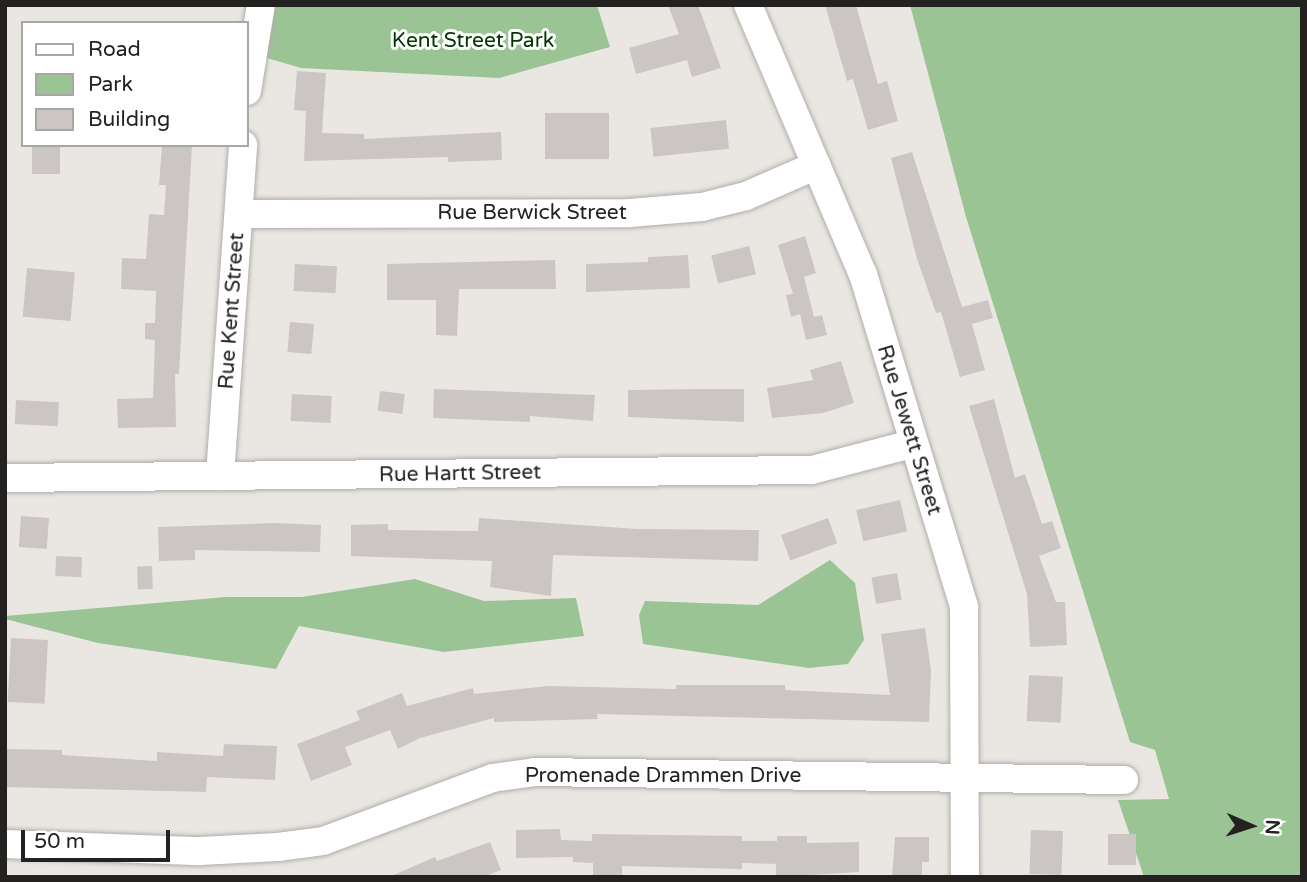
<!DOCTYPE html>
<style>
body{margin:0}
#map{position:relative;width:1307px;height:882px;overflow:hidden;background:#eae7e3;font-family:"Varela Round",sans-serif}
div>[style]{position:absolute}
.green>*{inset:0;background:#9bc495}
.building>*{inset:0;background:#cbc6c3;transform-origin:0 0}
.roads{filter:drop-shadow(0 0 2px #b0ada9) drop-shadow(0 0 2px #b0ada9)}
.minor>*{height:28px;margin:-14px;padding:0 14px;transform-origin:14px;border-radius:14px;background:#fff}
span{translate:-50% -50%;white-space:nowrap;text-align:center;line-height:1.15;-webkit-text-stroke:6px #fff;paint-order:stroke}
.park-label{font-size:21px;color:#013600}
.street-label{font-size:21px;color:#242221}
.frame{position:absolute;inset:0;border:7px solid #242221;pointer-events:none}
.legend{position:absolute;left:21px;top:21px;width:228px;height:126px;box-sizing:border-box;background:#fff;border:2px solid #a7a7a6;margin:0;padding:9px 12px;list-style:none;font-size:21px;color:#242221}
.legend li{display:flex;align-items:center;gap:14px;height:35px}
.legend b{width:35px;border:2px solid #a7a7a6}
.north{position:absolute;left:1216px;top:791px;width:70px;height:70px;-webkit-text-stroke:5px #fff;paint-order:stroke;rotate:93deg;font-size:19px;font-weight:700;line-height:28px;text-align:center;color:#242221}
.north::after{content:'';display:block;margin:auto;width:24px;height:32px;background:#242221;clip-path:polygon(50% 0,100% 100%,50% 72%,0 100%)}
.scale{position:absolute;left:21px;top:830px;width:149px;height:32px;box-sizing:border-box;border:4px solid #242221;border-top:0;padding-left:9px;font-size:21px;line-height:24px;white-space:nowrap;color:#242221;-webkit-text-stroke:5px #fff;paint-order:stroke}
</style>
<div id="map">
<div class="green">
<div style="clip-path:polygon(261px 5px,597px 5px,610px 47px,499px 78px,301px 68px,250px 53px)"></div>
<div style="clip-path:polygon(910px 5px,1302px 5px,1302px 877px,1144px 877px,1118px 800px,1169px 799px,1155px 750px,1130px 742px,966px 217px)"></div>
<div style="clip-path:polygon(830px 560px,855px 583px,864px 640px,848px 664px,809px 668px,643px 644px,639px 615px,645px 601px,758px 605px)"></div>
<div style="clip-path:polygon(415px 579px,484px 601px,576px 598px,584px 636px,444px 652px,299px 626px,276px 669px,98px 643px,5px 619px,5px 616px,226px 597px,302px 597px)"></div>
</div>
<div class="building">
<div style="clip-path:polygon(668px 5px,698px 5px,721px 68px,692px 77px,687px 60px,636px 74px,629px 48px,679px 34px)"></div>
<div style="clip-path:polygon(825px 5px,856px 5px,878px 84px,887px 81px,898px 121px,868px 130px,853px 79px,847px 81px)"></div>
<div style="clip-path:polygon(297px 71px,326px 73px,322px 133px,364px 134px,364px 139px,501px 132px,502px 160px,448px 162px,448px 157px,304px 161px,306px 111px,294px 110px)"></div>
<div style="left:609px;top:113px;width:46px;height:64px;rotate:90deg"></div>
<div style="left:726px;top:120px;width:29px;height:76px;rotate:84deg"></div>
<div style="left:32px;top:145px;width:28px;height:29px"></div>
<div style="clip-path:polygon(162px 145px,192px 145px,179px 374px,175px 374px,176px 427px,118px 428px,117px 399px,153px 398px,155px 340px,145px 339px,145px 323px,155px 323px,156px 291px,121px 289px,122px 258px,146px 259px,149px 214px,164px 215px,166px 185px,159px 185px)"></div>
<div style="clip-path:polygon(912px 152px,962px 307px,988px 300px,993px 318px,972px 324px,985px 370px,960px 377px,941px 312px,936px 313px,917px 259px,891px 158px)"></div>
<div style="clip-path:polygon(805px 236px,816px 273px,804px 277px,814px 317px,822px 315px,827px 335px,806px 340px,800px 314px,791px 317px,786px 295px,793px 294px,778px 245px)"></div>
<div style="left:749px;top:246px;width:29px;height:39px;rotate:76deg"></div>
<div style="clip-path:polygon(688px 255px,690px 288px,586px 292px,586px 264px,648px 262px,648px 257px)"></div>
<div style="clip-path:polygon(555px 260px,556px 289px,459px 289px,457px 336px,436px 335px,436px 300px,387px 300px,387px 264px)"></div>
<div style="left:295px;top:264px;width:42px;height:27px;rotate:3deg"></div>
<div style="left:27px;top:268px;width:48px;height:49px;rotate:5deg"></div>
<div style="left:290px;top:322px;width:24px;height:30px;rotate:5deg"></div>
<div style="clip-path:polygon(841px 361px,854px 403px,823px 413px,772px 418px,767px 388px,813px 380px,810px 370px)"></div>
<div style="clip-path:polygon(434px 389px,595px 395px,593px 421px,530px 416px,530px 422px,433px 418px)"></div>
<div style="clip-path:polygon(702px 389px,744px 389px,744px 422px,628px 417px,628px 390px)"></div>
<div style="left:380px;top:391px;width:25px;height:20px;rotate:7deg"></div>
<div style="left:292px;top:394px;width:40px;height:27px;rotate:3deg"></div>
<div style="clip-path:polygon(994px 399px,1015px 478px,1025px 474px,1042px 524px,1052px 521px,1061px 548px,1039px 556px,1056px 602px,1065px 602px,1067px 645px,1030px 647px,1027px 594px,969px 406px)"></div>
<div style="left:16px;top:400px;width:43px;height:24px;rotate:3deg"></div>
<div style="left:900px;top:500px;width:32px;height:45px;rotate:77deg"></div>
<div style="left:21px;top:516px;width:28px;height:31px;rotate:4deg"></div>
<div style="clip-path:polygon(479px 518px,637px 529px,759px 530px,758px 561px,553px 555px,551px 596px,490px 587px,492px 561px,351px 556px,351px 525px,388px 524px,388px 530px,478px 531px)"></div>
<div style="left:828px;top:518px;width:27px;height:50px;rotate:70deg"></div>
<div style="clip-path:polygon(276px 523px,321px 525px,320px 552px,195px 550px,195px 560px,159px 561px,158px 527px)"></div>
<div style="left:56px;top:556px;width:26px;height:20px;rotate:2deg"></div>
<div style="left:152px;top:566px;width:23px;height:15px;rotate:88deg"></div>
<div style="left:897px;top:573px;width:27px;height:26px;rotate:80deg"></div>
<div style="clip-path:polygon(925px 628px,931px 671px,929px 722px,597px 714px,598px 719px,494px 722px,494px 718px,420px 738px,398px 749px,390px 730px,345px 747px,352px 765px,311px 781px,297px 744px,360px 720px,356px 711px,402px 693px,407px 706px,473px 688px,474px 694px,548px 686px,676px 689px,676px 685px,785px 685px,785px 690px,890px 695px,881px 634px)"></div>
<div style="left:11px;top:638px;width:37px;height:64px;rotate:3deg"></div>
<div style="left:1029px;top:675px;width:34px;height:46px;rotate:3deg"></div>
<div style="clip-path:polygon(224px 744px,277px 746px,275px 780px,207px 777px,206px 792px,5px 787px,5px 749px,62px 750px,62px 755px,157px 761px,157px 752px,223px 756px)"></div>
<div style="clip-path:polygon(560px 829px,561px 840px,592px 841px,592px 834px,742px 836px,742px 841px,777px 841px,777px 836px,807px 836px,807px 843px,859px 842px,859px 872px,776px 877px,776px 864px,742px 863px,742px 869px,622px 866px,622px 877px,593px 877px,593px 863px,573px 862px,573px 857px,516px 858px,516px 830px)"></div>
<div style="left:1031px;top:830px;width:32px;height:44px;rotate:2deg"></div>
<div style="left:1108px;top:834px;width:28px;height:31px"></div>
<div style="clip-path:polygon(895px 837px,929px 837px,929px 862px,922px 862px,922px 877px,892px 877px)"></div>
<div style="clip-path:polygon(490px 842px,501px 870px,483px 877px,389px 877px,435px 857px,437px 861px)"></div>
</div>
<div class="roads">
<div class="minor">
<div style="left:748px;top:5px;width:293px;rotate:66.9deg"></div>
<div style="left:863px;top:274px;width:348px;rotate:73.1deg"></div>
<div style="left:964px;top:607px;width:270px;rotate:89.8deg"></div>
<div style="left:247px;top:91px;width:87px;rotate:-80.8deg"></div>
<div style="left:239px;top:214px;width:391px;rotate:-0.1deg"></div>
<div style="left:630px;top:213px;width:72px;rotate:-4.8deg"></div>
<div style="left:702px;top:207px;width:45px;rotate:-14deg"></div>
<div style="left:746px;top:196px;width:77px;rotate:-23.6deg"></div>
<div style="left:220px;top:476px;width:332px;rotate:-86deg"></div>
<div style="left:5px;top:478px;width:807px;rotate:-0.57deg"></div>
<div style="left:812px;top:470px;width:103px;rotate:-14.6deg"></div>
<div style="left:5px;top:844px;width:195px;rotate:2.1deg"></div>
<div style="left:200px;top:851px;width:78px;rotate:-2.9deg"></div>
<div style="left:278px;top:847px;width:45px;rotate:-7.6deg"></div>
<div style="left:323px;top:841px;width:180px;rotate:-20.4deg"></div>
<div style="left:492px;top:778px;width:43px;rotate:-7.9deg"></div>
<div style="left:535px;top:772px;width:589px;rotate:0.78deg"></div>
</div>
</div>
<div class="park-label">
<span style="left:473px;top:41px">Kent Street Park</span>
</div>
<div class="street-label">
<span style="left:532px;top:213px">Rue Berwick Street</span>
<span style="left:232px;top:311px;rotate:-86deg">Rue Kent Street</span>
<span style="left:909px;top:430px;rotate:73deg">Rue Jewett Street</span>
<span style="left:460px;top:474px;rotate:-1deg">Rue Hartt Street</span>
<span style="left:663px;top:776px">Promenade Drammen Drive</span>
</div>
<div class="frame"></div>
<ul class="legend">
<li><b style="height:9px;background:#fff"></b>Road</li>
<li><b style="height:19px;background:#9bc495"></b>Park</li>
<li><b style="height:19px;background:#cbc6c3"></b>Building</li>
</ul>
<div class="north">N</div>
<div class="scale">50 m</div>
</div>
